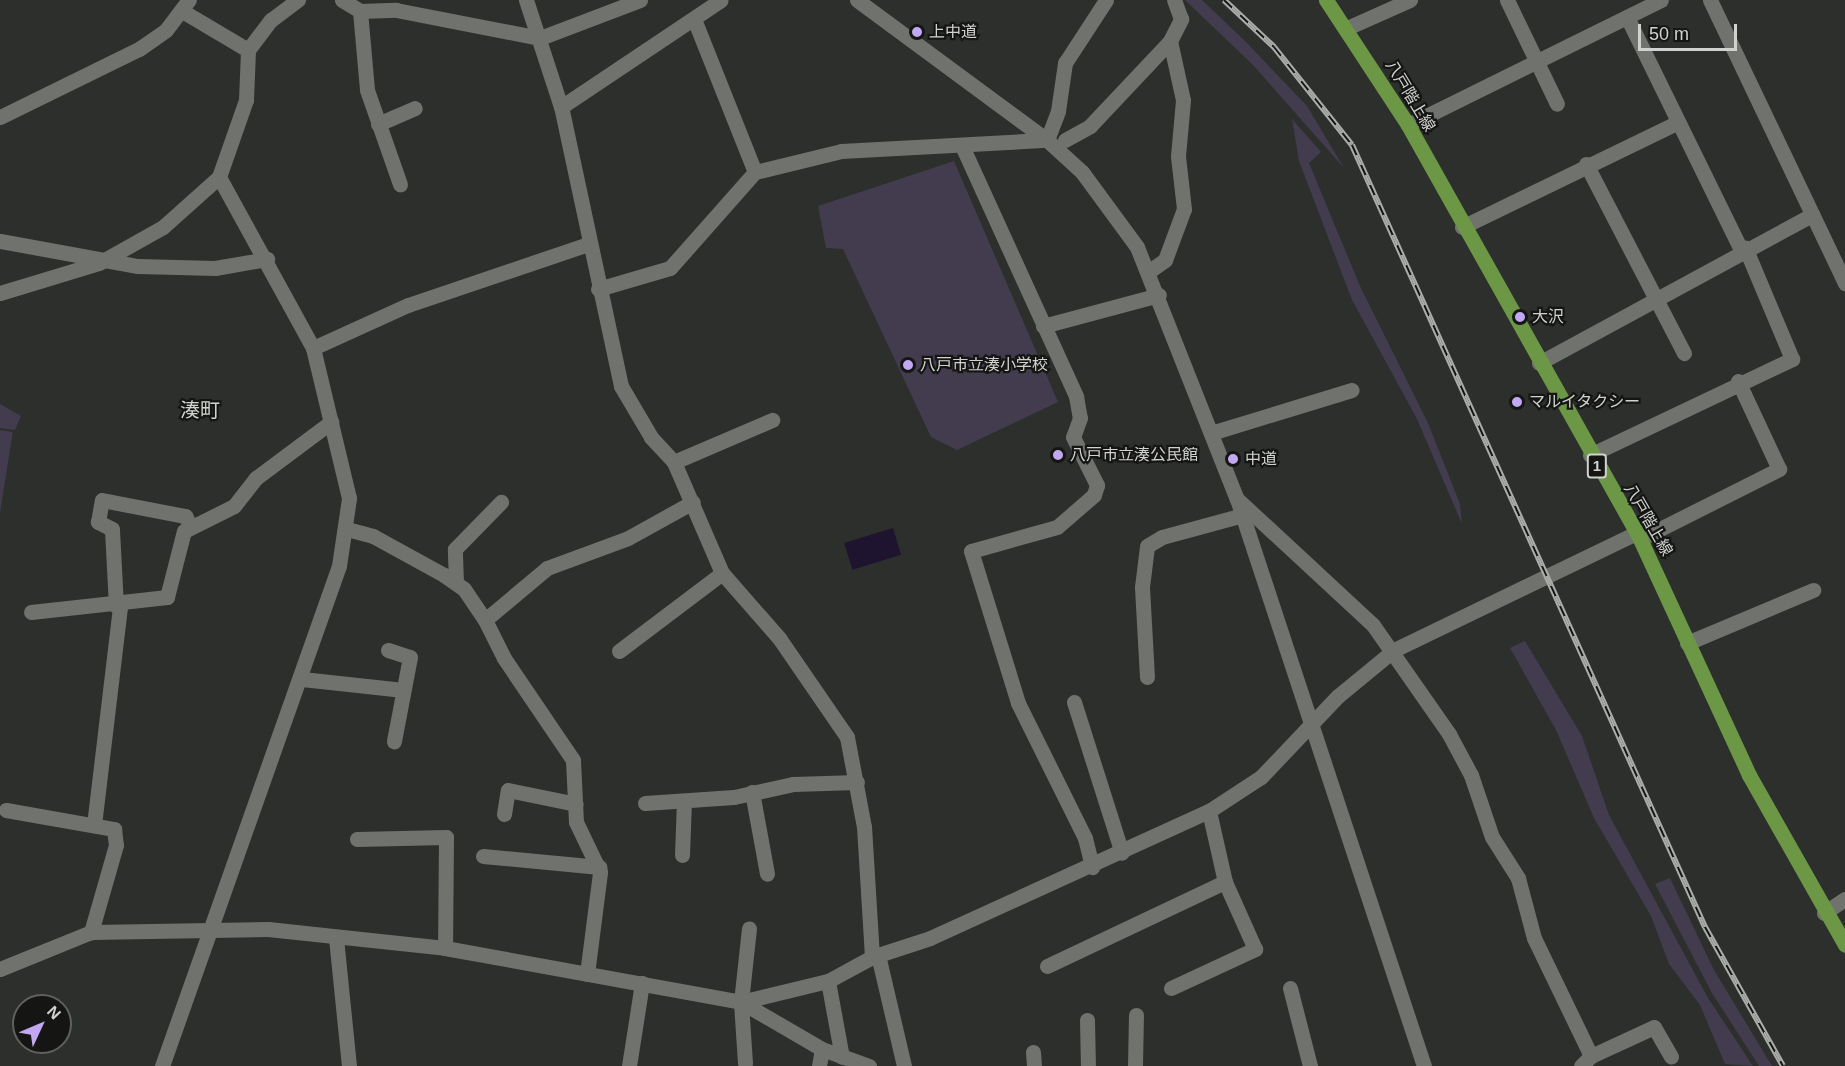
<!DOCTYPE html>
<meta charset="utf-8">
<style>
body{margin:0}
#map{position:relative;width:1845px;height:1066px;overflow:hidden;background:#2c2f2b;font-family:Helvetica,"Noto Sans JP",sans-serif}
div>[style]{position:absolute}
.green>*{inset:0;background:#423c4e;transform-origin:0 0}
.water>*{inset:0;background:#1e142f;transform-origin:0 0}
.minor>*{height:15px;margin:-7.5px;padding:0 7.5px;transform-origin:7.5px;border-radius:7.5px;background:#70726e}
.tertiary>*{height:15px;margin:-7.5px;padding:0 7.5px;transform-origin:7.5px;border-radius:7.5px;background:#70726e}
.primary>*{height:15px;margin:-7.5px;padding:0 7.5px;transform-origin:7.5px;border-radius:7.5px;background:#6c9745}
.rail>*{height:6px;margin-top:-3px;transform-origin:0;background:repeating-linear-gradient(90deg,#151614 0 11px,#abadaa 0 22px);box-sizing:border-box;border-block:2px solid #abadaa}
.dots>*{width:16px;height:16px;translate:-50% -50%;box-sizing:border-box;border:3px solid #151614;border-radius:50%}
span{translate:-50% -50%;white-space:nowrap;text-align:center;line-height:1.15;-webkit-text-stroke:4.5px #151614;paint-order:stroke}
.shield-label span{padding:2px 4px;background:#151614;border:2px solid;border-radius:4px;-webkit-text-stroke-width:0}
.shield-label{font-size:15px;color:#d0d2cf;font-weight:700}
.poi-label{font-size:16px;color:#d0d2cf}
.left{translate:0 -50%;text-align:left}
.street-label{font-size:16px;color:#d0d2cf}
.quarter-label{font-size:20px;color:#d1d4cf}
.north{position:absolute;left:12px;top:994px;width:60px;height:60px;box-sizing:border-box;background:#151614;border:2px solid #60615f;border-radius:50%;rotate:46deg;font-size:16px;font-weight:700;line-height:24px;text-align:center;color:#d0d2cf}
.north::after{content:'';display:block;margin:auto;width:21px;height:27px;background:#c2a8f2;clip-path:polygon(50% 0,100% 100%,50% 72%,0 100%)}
.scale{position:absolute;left:1638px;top:24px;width:99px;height:27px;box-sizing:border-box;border:3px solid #d0d2cf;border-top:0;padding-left:8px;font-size:18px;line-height:21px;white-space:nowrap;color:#d0d2cf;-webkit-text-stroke:4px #151614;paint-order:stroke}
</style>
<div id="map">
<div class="green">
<div style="clip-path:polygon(1185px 0,1202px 0,1247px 43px,1307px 106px,1344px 168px,1253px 65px)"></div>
<div style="clip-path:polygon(1292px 119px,1321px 152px,1309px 163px,1360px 286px,1428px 423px,1460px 504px,1462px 524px,1417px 419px,1352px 300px,1299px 161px)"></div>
<div style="clip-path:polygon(954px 161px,1058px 402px,957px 450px,931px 437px,843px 249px,826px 248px,818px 206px)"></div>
<div style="clip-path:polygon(0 404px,21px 416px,15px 430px,0 428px)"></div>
<div style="left:0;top:430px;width:13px;height:221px;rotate:9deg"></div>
<div style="clip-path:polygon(1525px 641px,1582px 736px,1609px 815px,1708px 998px,1753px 1066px,1725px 1064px,1700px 1005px,1669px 964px,1651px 916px,1594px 818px,1556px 730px,1510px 648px)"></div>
<div style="clip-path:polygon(1670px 878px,1714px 970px,1772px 1066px,1759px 1066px,1712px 993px,1655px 884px)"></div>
</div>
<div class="water">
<div style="left:893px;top:528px;width:28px;height:51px;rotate:73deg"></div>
</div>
<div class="minor">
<div style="left:342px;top:0;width:21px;rotate:31deg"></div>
<div style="left:360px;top:11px;width:36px;rotate:-2deg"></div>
<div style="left:396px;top:10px;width:147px;rotate:11deg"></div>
<div style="left:540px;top:38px;width:107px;rotate:-20.8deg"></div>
<div style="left:1507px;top:0;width:115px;rotate:64.3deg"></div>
<div style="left:1710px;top:0;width:314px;rotate:64.5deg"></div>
<div style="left:360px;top:11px;width:79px;rotate:84.9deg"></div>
<div style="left:367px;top:90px;width:100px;rotate:70.7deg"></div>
<div style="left:1627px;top:17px;width:259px;rotate:63.9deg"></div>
<div style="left:694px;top:19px;width:165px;rotate:68.3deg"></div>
<div style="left:248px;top:50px;width:38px;rotate:-53deg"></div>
<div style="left:271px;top:20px;width:34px;rotate:-37deg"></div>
<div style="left:561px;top:107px;width:192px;rotate:-33.8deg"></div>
<div style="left:378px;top:124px;width:40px;rotate:-23.4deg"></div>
<div style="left:1408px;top:125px;width:282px;rotate:-26.3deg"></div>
<div style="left:1065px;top:140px;width:29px;rotate:-29deg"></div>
<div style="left:1090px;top:126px;width:117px;rotate:-46.7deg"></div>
<div style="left:1170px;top:41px;width:25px;rotate:-63deg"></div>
<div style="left:1181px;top:19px;width:20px;rotate:-110deg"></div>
<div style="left:963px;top:148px;width:273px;rotate:65.5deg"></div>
<div style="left:1076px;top:396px;width:22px;rotate:80deg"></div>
<div style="left:1080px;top:418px;width:20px;rotate:110deg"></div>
<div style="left:1073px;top:437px;width:54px;rotate:63.4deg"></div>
<div style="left:1097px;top:485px;width:10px;rotate:107deg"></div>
<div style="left:1094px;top:495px;width:49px;rotate:139.1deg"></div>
<div style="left:1057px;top:527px;width:89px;rotate:164.4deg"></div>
<div style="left:971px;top:551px;width:159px;rotate:72.8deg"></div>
<div style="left:1018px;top:703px;width:151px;rotate:63.6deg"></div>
<div style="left:1085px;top:838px;width:30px;rotate:76deg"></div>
<div style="left:1586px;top:164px;width:213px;rotate:62.6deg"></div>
<div style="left:1462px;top:227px;width:240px;rotate:-25.9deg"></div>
<div style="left:0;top:241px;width:140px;rotate:10.3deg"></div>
<div style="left:138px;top:266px;width:77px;rotate:1.5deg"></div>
<div style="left:215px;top:268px;width:53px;rotate:-9.8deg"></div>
<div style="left:1148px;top:272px;width:21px;rotate:-35deg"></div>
<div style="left:1165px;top:260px;width:54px;rotate:-69.6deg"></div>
<div style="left:1184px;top:209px;width:53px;rotate:-96.5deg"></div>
<div style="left:1178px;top:156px;width:56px;rotate:-84.9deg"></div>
<div style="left:1183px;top:100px;width:60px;rotate:-102.4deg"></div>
<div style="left:598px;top:289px;width:75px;rotate:-16.3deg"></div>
<div style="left:670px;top:268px;width:128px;rotate:-48.5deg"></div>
<div style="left:755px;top:172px;width:89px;rotate:-13.7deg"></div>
<div style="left:841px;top:151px;width:206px;rotate:-3.1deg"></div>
<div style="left:1047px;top:140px;width:31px;rotate:-69deg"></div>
<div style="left:1058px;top:111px;width:49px;rotate:-81.7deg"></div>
<div style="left:1065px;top:63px;width:75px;rotate:-56.9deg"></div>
<div style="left:0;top:293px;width:103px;rotate:-16.9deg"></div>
<div style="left:99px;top:263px;width:73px;rotate:-29.4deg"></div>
<div style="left:163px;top:227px;width:75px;rotate:-41.8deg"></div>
<div style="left:1043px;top:326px;width:120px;rotate:-15deg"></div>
<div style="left:313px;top:348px;width:104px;rotate:-24.4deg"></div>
<div style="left:408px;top:305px;width:190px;rotate:-18.7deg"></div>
<div style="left:1539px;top:363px;width:311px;rotate:-28.5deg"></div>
<div style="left:1211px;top:433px;width:147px;rotate:-17deg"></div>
<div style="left:1590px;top:455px;width:224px;rotate:-25.4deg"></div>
<div style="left:1792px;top:359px;width:121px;rotate:-112.8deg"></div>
<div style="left:674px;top:462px;width:107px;rotate:-23.2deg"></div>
<div style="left:1237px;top:499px;width:185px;rotate:42.8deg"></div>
<div style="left:1373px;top:625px;width:133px;rotate:55.1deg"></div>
<div style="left:1449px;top:734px;width:47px;rotate:61.8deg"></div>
<div style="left:1471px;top:775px;width:65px;rotate:71.3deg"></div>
<div style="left:1492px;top:837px;width:49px;rotate:57.6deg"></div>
<div style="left:1518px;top:878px;width:62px;rotate:75.1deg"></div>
<div style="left:1534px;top:938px;width:131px;rotate:64.2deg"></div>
<div style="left:1591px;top:1056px;width:14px;rotate:135deg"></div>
<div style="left:347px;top:529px;width:27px;rotate:15deg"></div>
<div style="left:373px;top:536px;width:81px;rotate:28.8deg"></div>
<div style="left:444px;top:575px;width:24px;rotate:35deg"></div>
<div style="left:464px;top:589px;width:37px;rotate:56deg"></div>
<div style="left:1640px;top:539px;width:156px;rotate:-26.7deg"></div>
<div style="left:1779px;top:469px;width:97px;rotate:-115deg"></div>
<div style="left:456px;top:583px;width:34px;rotate:-92deg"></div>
<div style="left:455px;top:549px;width:66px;rotate:-45.6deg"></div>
<div style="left:116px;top:606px;width:77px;rotate:-93deg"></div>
<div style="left:112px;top:529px;width:16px;rotate:-153deg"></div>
<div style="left:98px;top:522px;width:22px;rotate:-80deg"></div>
<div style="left:102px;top:500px;width:85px;rotate:10.9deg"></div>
<div style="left:185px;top:516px;width:10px;rotate:61deg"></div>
<div style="left:31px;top:612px;width:137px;rotate:-6.3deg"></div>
<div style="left:167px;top:597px;width:68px;rotate:-75.6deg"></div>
<div style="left:184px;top:531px;width:56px;rotate:-26.6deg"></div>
<div style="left:234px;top:506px;width:36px;rotate:-52deg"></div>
<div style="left:256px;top:478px;width:94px;rotate:-36.7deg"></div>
<div style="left:1687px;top:643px;width:137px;rotate:-22.8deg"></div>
<div style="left:388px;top:650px;width:23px;rotate:18deg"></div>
<div style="left:410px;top:657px;width:86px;rotate:100.8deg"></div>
<div style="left:619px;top:651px;width:129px;rotate:-37.1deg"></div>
<div style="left:1147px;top:677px;width:90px;rotate:-93.2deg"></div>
<div style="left:1142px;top:587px;width:41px;rotate:-83deg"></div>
<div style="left:1147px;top:546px;width:17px;rotate:-31deg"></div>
<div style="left:1162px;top:537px;width:84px;rotate:-15.2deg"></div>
<div style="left:302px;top:679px;width:102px;rotate:6.2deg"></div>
<div style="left:1074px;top:702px;width:158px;rotate:72.4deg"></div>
<div style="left:752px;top:792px;width:83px;rotate:79.6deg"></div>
<div style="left:645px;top:803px;width:89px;rotate:-3.9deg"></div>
<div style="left:734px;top:797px;width:60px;rotate:-12.4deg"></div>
<div style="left:793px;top:784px;width:64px;rotate:-1.8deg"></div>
<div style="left:6px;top:810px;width:110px;rotate:10deg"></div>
<div style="left:114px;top:829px;width:16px;rotate:83deg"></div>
<div style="left:116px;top:845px;width:91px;rotate:106deg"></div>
<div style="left:504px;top:814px;width:24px;rotate:-81deg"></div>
<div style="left:508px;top:790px;width:69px;rotate:11.6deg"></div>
<div style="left:94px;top:825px;width:221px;rotate:-83.2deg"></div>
<div style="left:357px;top:839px;width:89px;rotate:-1.3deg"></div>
<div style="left:446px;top:837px;width:111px;rotate:90.5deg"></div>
<div style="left:682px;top:855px;width:54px;rotate:-87.9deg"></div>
<div style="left:483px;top:856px;width:117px;rotate:5.4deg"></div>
<div style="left:1824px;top:913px;width:25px;rotate:-34deg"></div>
<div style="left:336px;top:938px;width:129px;rotate:84.2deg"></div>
<div style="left:878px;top:955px;width:114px;rotate:76.8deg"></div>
<div style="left:872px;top:957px;width:61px;rotate:-18.1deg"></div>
<div style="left:930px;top:938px;width:307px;rotate:-24.5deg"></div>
<div style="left:1209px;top:811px;width:62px;rotate:-33.2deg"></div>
<div style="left:1261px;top:777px;width:112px;rotate:-46.5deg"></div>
<div style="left:1338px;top:696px;width:72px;rotate:-39.4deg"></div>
<div style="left:1394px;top:650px;width:269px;rotate:-25.8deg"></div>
<div style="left:1047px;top:966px;width:197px;rotate:-25.3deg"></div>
<div style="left:0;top:969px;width:98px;rotate:-22.1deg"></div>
<div style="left:91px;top:932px;width:177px;rotate:-1deg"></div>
<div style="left:268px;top:929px;width:178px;rotate:6.1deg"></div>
<div style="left:445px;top:948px;width:301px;rotate:10.3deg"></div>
<div style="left:741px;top:1002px;width:89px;rotate:-13.6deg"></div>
<div style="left:828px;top:981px;width:50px;rotate:-28.6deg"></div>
<div style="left:872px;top:957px;width:130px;rotate:-93.5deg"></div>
<div style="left:864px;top:827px;width:92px;rotate:-100.7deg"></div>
<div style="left:847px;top:737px;width:120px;rotate:-124.5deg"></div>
<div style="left:779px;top:638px;width:86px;rotate:-131.2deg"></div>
<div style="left:722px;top:573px;width:121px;rotate:-113.4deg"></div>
<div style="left:674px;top:462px;width:34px;rotate:-133deg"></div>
<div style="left:651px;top:437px;width:59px;rotate:-120.5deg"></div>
<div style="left:621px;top:386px;width:285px;rotate:-102.1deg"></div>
<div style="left:561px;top:107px;width:113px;rotate:-108.1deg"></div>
<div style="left:587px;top:974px;width:103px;rotate:-82.7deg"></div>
<div style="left:600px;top:872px;width:55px;rotate:-115.6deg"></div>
<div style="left:576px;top:822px;width:62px;rotate:-92.8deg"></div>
<div style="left:573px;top:760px;width:123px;rotate:-124.1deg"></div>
<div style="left:504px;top:658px;width:42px;rotate:-116.6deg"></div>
<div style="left:485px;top:620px;width:81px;rotate:-40deg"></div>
<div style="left:547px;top:568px;width:86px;rotate:-20.3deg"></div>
<div style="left:628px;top:538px;width:74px;rotate:-29deg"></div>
<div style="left:828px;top:981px;width:77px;rotate:79.6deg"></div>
<div style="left:1171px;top:988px;width:93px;rotate:-24.9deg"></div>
<div style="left:1255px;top:949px;width:73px;rotate:-114.1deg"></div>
<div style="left:1225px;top:882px;width:73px;rotate:-102.7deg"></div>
<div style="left:1290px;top:988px;width:81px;rotate:75.6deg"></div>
<div style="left:741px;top:1002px;width:94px;rotate:30.1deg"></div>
<div style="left:822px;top:1049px;width:50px;rotate:19.9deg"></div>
<div style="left:1087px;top:1020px;width:46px;rotate:88.8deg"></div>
<div style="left:1033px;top:1052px;width:14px;rotate:86deg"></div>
<div style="left:1591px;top:1056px;width:69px;rotate:-24.7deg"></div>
<div style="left:1654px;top:1027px;width:34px;rotate:60deg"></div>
<div style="left:745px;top:1063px;width:61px;rotate:-93.8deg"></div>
<div style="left:741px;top:1002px;width:74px;rotate:-83.8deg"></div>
<div style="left:629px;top:1066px;width:84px;rotate:-81.1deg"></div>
<div style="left:819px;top:1066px;width:17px;rotate:-80deg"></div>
<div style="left:1135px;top:1066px;width:51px;rotate:-88.9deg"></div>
</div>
<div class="tertiary">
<div style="left:857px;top:0;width:236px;rotate:36.4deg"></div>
<div style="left:1047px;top:140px;width:47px;rotate:42.4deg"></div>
<div style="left:1082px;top:172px;width:93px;rotate:53.7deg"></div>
<div style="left:1137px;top:247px;width:271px;rotate:68.4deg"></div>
<div style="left:1237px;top:499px;width:597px;rotate:71.75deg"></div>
<div style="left:1347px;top:28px;width:69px;rotate:-24deg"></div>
<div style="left:0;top:117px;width:155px;rotate:-26.1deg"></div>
<div style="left:139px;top:49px;width:33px;rotate:-35deg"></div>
<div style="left:166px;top:30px;width:38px;rotate:-53deg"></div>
<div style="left:162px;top:1066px;width:530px;rotate:-70.51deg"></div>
<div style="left:339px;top:566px;width:69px;rotate:-81.6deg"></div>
<div style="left:349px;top:498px;width:154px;rotate:-103.5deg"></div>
<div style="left:313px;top:348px;width:195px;rotate:-118.8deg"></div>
<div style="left:219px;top:177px;width:82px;rotate:-70.7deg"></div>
<div style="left:246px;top:100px;width:50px;rotate:-87.7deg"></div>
<div style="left:248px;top:50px;width:77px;rotate:-149.4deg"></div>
</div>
<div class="primary">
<div style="left:1326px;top:0;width:149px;rotate:56.7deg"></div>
<div style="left:1408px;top:125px;width:475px;rotate:60.7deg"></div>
<div style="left:1640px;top:539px;width:260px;rotate:65.2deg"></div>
<div style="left:1749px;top:775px;width:195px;rotate:60.5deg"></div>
</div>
<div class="rail">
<div style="left:1224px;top:0;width:69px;rotate:43.2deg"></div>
<div style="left:1274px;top:47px;width:125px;rotate:51.5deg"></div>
<div style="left:1352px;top:145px;width:858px;rotate:65.71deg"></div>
<div style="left:1705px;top:927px;width:159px;rotate:60.7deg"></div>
</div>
<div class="dots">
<div style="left:917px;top:32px;background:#c2a8f2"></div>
<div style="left:1520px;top:317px;background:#c2a8f2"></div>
<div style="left:908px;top:365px;background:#c2a8f2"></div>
<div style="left:1517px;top:402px;background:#c2a8f2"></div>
<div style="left:1058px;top:455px;background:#c2a8f2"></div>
<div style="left:1233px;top:459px;background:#c2a8f2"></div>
</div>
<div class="shield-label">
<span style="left:1597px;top:466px">1</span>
</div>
<div class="poi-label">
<span class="left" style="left:929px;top:32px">上中道</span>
<span class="left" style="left:1532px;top:317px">大沢</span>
<span class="left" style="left:920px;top:365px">八戸市立湊小学校</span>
<span class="left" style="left:1529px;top:402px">マルイタクシー</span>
<span class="left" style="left:1070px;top:455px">八戸市立湊公民館</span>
<span class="left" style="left:1245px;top:459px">中道</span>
</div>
<div class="street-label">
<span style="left:1410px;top:96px;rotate:59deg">八戸階上線</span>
<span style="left:1648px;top:520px;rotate:60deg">八戸階上線</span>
</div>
<div class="quarter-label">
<span style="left:200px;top:410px">湊町</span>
</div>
<div class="north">N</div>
<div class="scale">50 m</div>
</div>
